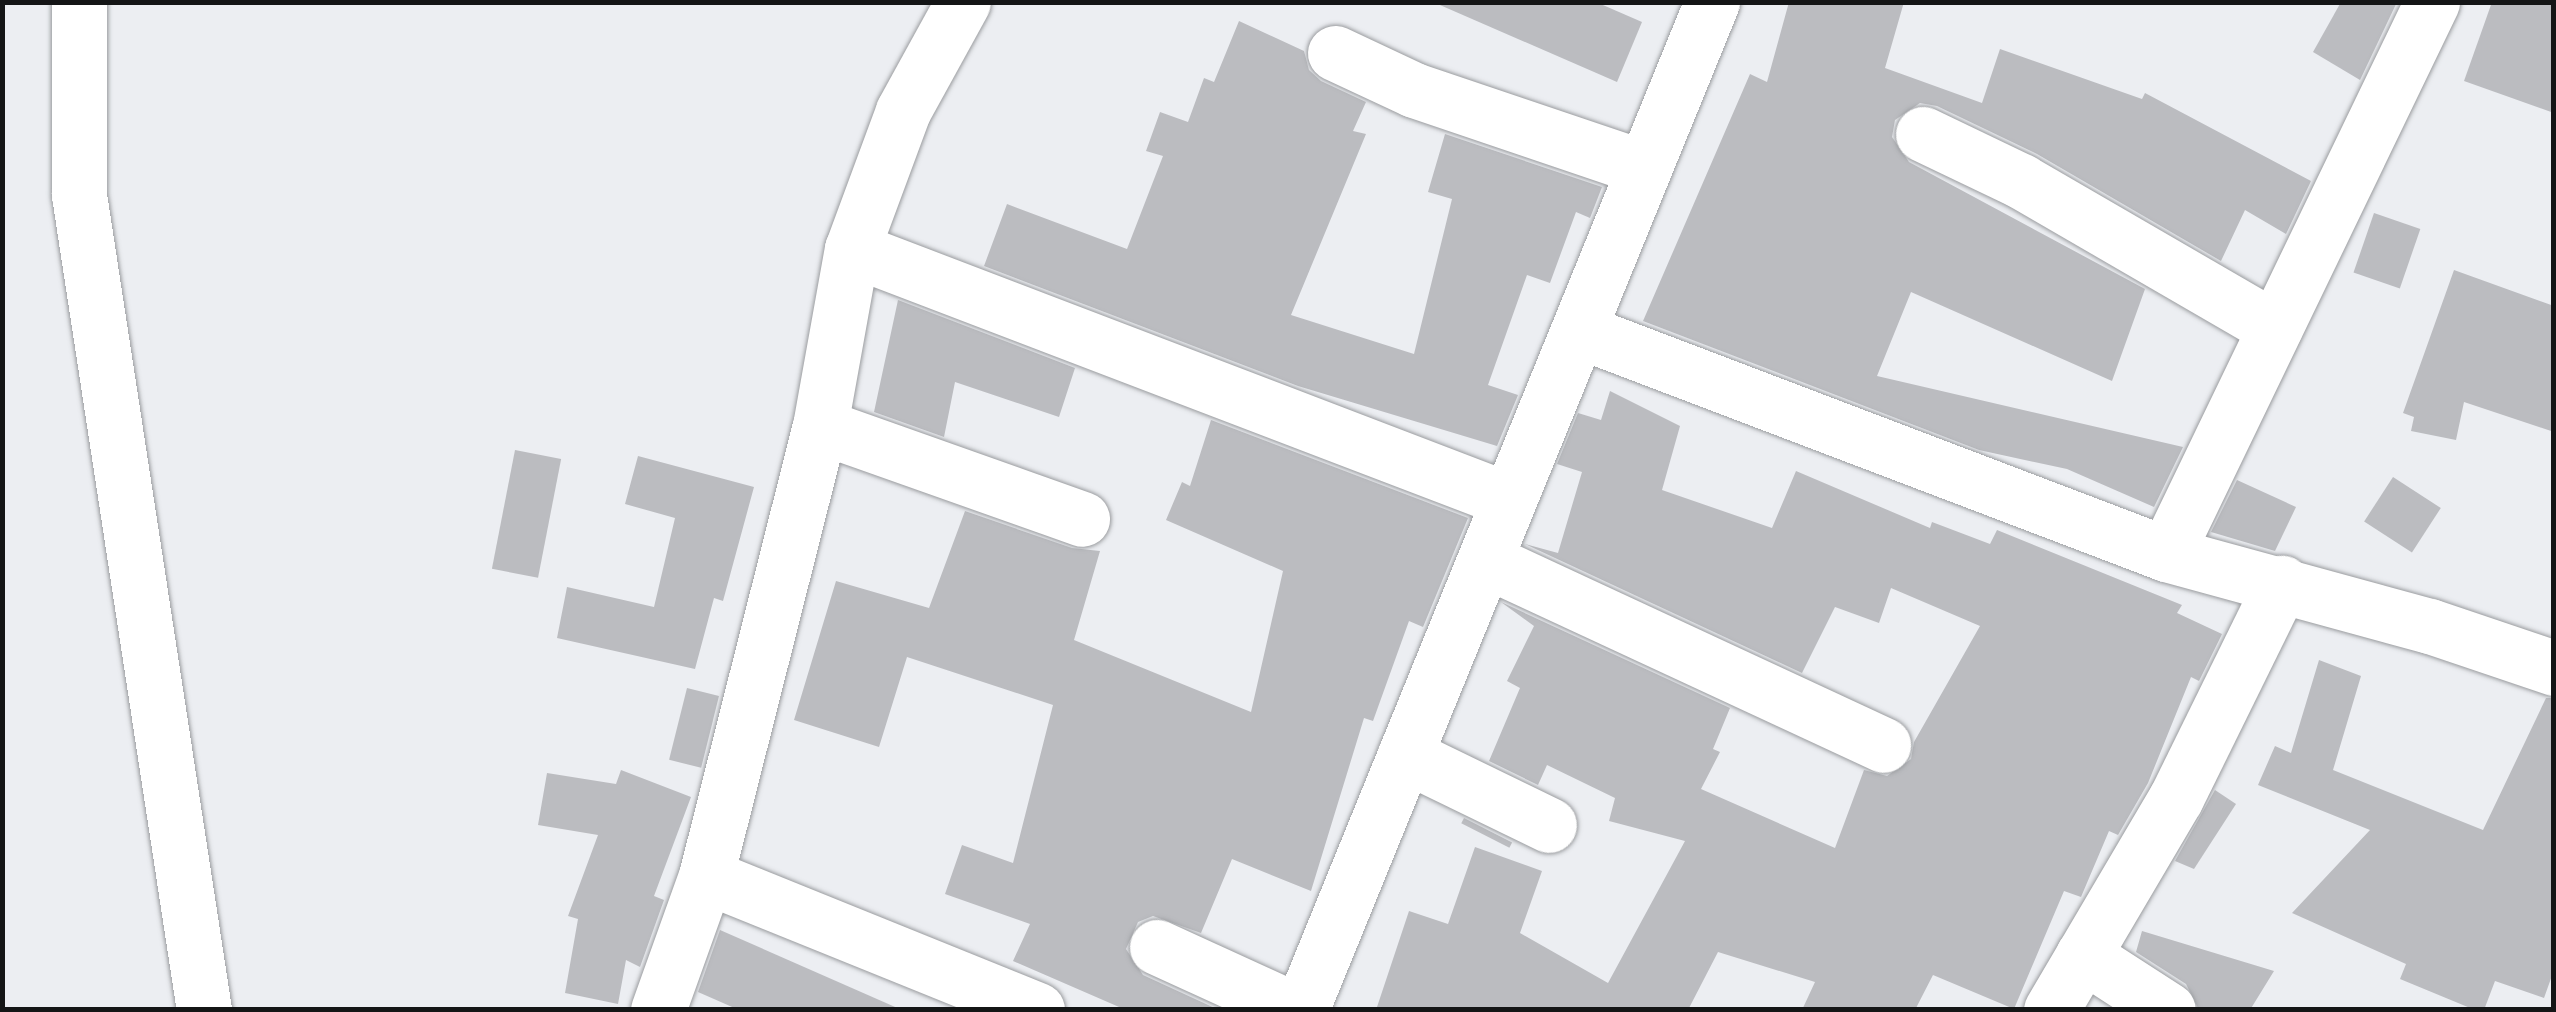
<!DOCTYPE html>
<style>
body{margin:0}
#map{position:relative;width:2556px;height:1012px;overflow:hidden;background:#eceef2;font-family:Inter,sans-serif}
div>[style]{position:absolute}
.building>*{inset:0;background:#bbbcc0;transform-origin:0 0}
.roads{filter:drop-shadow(0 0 2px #9a9c9f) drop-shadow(0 0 2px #9a9c9f)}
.minor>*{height:55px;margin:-27.5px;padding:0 27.5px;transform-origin:27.5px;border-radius:27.5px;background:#fff}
span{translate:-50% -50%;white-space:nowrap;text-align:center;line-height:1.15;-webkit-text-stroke:8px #fff;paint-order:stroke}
.frame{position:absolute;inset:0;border:5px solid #141516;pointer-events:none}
</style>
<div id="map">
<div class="building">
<div style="clip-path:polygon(1433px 2px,1596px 2px,1642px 22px,1617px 82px)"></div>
<div style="clip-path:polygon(1789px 2px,1904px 2px,1885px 68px,1982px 103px,2000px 49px,2142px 99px,2145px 93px,2311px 181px,2286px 234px,2245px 210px,2221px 261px,2037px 154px,1937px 106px,1920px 103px,1895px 120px,1892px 137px,1909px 162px,2145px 289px,2112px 381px,1911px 292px,1877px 376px,2183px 447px,2154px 507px,2067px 469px,1979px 450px,1643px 321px,1750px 74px,1767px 82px)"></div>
<div style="clip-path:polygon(2341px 2px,2397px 2px,2360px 80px,2313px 52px)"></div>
<div style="clip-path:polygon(2492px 2px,2554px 2px,2554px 113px,2464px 81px)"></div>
<div style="clip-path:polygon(1239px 21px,1304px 51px,1309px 70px,1321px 81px,1366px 102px,1353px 131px,1366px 134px,1291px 315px,1414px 354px,1452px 199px,1428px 192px,1445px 134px,1602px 187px,1590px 218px,1576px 212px,1550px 283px,1527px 275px,1488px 385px,1518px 395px,1497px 446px,1298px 386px,984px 266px,1007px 204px,1127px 249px,1163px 156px,1146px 151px,1160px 112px,1188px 122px,1204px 78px,1214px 82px)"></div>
<div style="left:2374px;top:213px;width:49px;height:63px;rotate:19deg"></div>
<div style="clip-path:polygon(2454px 270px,2554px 306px,2554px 432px,2464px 402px,2456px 440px,2411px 431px,2414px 417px,2403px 413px)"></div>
<div style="clip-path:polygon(898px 300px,1075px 368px,1059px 417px,955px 382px,944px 437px,874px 412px)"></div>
<div style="clip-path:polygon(1610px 391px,1680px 426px,1662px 490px,1772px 528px,1796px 471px,1930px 528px,1932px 522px,1990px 544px,1997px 530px,2182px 605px,2177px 613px,2222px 634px,2199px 681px,2191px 677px,2148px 783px,2118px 835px,2109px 831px,2081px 897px,2064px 891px,2014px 1009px,1933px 975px,1915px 1010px,1802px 1010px,1815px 982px,1718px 952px,1688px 1010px,1376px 1010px,1409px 911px,1448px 924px,1475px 847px,1542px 871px,1520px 933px,1608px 983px,1685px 841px,1609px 821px,1615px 798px,1547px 765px,1538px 785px,1489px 761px,1520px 688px,1507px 681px,1534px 626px,1501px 602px,1730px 708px,1713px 749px,1720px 752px,1701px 789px,1835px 848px,1864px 770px,1887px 776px,1911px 759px,1914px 742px,1980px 626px,1891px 588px,1879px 623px,1835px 607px,1802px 673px,1525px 544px,1558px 553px,1582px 472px,1557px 464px,1578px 413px,1601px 420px)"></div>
<div style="clip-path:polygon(1211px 420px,1468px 518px,1423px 627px,1409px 621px,1373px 721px,1364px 718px,1311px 891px,1232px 859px,1201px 933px,1153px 916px,1138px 922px,1126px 949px,1143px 975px,1219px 1010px,1126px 1010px,1013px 961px,1030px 924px,945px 894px,962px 845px,1013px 863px,1053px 705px,907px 657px,879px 747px,794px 720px,836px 581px,929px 608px,965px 511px,1072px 548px,1100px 551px,1074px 640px,1251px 712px,1283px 571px,1166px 520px,1182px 482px,1190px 486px)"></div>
<div style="left:515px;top:450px;width:47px;height:121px;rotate:11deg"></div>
<div style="clip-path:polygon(638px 456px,754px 487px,723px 601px,714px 598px,695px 669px,557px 638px,567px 587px,654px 607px,675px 518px,625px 504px)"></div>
<div style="left:2393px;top:477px;width:57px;height:53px;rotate:33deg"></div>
<div style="clip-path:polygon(2237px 480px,2296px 507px,2275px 551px,2211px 532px)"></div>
<div style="clip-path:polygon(2319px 660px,2361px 676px,2333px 770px,2483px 830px,2546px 698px,2554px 698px,2554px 970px,2544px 998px,2495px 981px,2484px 1010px,2475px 1010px,2400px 979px,2406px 964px,2292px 913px,2370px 830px,2258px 785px,2275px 746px,2291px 753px)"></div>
<div style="left:687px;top:688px;width:33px;height:74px;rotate:14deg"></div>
<div style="clip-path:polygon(621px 770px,691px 797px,654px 896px,664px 900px,640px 967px,626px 960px,618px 1004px,565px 993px,578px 919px,568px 916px,598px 835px,538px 825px,547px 773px,616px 784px)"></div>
<div style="clip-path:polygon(2215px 790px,2236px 804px,2194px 869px,2175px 861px)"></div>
<div style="left:1464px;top:818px;width:54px;height:6px;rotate:27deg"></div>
<div style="clip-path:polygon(720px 930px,902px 1010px,739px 1010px,698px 992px)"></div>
<div style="clip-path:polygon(2142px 931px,2274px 971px,2250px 1010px,2199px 1010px,2186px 984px,2136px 952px)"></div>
</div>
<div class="roads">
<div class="minor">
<div style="left:79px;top:2px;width:193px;rotate:90deg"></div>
<div style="left:79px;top:195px;width:825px;rotate:81.28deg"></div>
<div style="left:1335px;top:53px;width:87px;rotate:25.1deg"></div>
<div style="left:1414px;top:90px;width:243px;rotate:18.7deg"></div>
<div style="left:1923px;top:134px;width:109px;rotate:25.6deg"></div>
<div style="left:2021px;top:181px;width:293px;rotate:30.1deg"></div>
<div style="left:852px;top:249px;width:703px;rotate:20.91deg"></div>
<div style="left:1580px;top:331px;width:627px;rotate:20.83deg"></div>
<div style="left:2166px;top:554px;width:274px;rotate:15.3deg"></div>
<div style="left:2430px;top:626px;width:131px;rotate:18.7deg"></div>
<div style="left:820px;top:426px;width:278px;rotate:19.5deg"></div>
<div style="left:2166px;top:554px;width:613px;rotate:-64.27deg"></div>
<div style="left:1485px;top:560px;width:439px;rotate:24.9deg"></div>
<div style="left:1405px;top:755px;width:160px;rotate:25.9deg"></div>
<div style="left:706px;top:876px;width:357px;rotate:22deg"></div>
<div style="left:1157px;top:947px;width:152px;rotate:24.5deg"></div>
<div style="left:2083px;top:955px;width:101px;rotate:32.9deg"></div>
<div style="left:658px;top:1010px;width:142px;rotate:-70.3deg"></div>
<div style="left:706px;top:876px;width:464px;rotate:-75.8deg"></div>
<div style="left:820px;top:426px;width:180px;rotate:-79.8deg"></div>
<div style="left:852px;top:249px;width:147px;rotate:-69.7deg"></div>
<div style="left:903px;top:111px;width:124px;rotate:-61.2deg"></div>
<div style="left:1301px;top:1010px;width:1089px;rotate:-67.82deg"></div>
<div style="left:2051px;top:1010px;width:246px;rotate:-59.5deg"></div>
<div style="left:2176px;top:798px;width:240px;rotate:-63.8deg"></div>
</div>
</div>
<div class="frame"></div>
</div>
